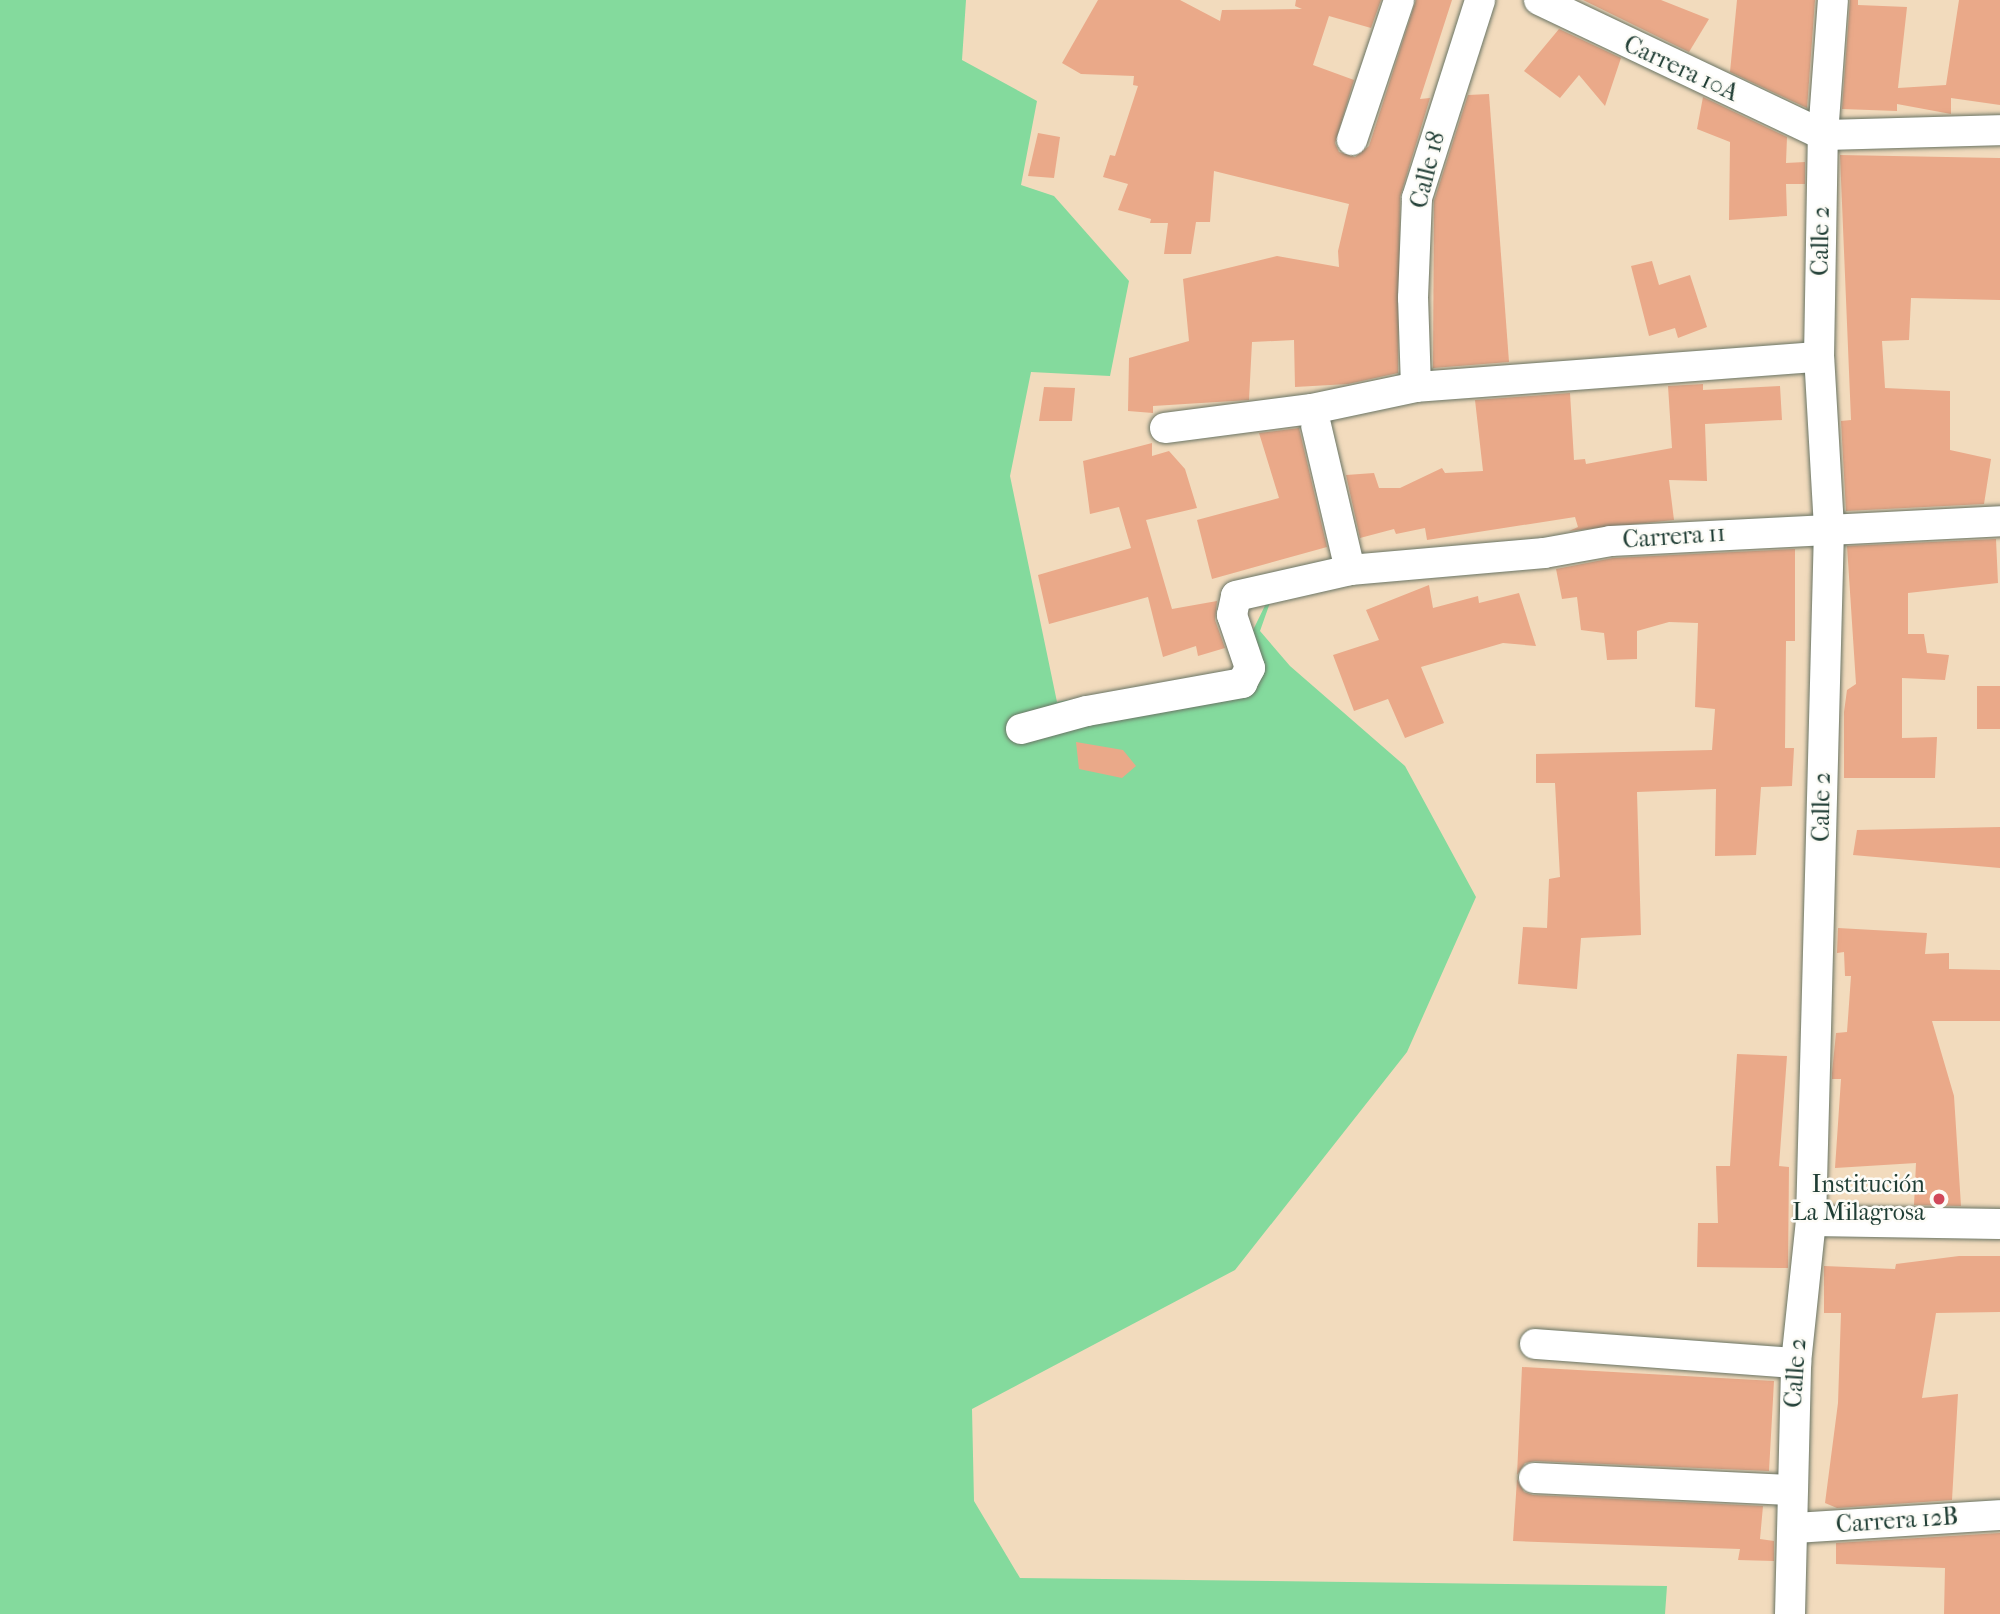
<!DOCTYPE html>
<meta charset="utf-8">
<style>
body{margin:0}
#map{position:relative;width:2000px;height:1614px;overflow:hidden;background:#f2dbbd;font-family:"IM FELL French Canon",serif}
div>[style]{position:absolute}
.green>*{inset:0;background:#84da9d}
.building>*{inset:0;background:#eaa989;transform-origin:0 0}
.roads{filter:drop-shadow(0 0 2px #697464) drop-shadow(0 0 2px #697464)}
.street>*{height:30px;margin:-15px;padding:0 15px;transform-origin:15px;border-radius:15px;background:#fff}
.dots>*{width:19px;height:19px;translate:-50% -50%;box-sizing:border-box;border:4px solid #fdfcf7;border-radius:50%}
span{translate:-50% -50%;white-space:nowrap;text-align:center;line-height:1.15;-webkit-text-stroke:5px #fdfcf7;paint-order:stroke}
.street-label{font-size:24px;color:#1f3d34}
.poi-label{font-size:24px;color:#1f3d34}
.right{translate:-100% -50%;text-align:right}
</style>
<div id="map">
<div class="green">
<div style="clip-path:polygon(0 0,966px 0,962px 60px,1037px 101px,1021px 185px,1054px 196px,1129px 281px,1110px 376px,1031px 372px,1010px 476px,1057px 702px,1233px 671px,1279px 577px,1260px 631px,1290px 666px,1405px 766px,1476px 897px,1407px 1052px,1235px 1270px,972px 1409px,974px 1501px,1020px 1578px,1667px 1586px,1665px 1614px,0 1614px)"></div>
</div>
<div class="building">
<div style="clip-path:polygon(1098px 0,1180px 0,1220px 21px,1222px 10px,1302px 9px,1295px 6px,1296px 0,1381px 0,1371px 28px,1329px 16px,1313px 65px,1354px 80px,1335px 143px,1339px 152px,1355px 157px,1369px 146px,1416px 0,1452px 0,1420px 99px,1430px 98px,1400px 197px,1398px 373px,1348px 384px,1295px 387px,1294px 340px,1252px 342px,1249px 400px,1153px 406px,1153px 413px,1128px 411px,1129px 358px,1189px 341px,1183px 279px,1277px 256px,1339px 267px,1338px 251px,1349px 204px,1214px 171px,1210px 222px,1196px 222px,1191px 254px,1164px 254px,1168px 223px,1150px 223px,1151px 219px,1118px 210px,1128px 184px,1103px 177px,1110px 155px,1115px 156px,1138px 86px,1133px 85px,1134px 76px,1081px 74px,1062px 63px)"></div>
<div style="clip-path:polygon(1583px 0,1661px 0,1709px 19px,1689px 52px)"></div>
<div style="clip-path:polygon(1737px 0,1815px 0,1807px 108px,1730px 72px)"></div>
<div style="clip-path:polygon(1850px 0,1858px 0,1858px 5px,1907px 7px,1898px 88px,1946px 85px,1959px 0,2000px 0,2000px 105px,1951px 98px,1951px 114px,1897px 104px,1897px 111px,1842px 109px)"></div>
<div style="clip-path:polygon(1559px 29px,1621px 58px,1605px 106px,1579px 75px,1560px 98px,1524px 71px)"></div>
<div style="clip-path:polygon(1489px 94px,1509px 362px,1433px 368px,1434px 201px,1468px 95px)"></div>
<div style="clip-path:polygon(1703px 97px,1787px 137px,1786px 163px,1805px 162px,1805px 184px,1786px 184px,1787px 216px,1729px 220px,1730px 142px,1697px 129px)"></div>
<div style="clip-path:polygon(1038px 133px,1060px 137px,1054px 178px,1028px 176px)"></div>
<div style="clip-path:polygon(1840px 155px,2000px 158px,2000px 300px,1911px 298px,1909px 340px,1882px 341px,1885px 388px,1950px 391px,1950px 450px,1991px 459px,1984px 504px,1846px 511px,1841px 421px,1851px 420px)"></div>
<div style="clip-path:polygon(1652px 261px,1659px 285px,1690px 275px,1707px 327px,1678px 338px,1675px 328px,1649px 336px,1631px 266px)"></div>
<div style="clip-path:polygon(1703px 384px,1703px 390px,1780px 386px,1782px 420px,1705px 424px,1707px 481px,1669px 480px,1674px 520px,1569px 531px,1578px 527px,1575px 517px,1427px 540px,1425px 528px,1396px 534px,1394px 529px,1360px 538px,1346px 475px,1374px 473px,1379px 488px,1400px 488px,1442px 468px,1445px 473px,1483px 471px,1475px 400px,1570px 393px,1574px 460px,1585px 459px,1586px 464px,1672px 448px,1668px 386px)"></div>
<div style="clip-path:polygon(1044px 387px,1075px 388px,1072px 421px,1039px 421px)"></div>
<div style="clip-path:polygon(1299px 428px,1327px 547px,1212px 579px,1197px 520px,1279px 498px,1259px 433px)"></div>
<div style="clip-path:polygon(1152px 443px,1152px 456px,1169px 451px,1185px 469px,1197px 508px,1146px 520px,1172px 609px,1217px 601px,1215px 620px,1225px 648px,1198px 656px,1196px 646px,1163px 657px,1148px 597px,1049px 624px,1038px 575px,1131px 548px,1119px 507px,1090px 514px,1083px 461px)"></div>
<div style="clip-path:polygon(1996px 539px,1998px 583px,1908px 593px,1908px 634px,1924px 634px,1927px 653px,1949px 655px,1945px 680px,1902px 678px,1902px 738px,1937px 737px,1935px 778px,1844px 778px,1844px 712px,1847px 690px,1856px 684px,1847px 546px)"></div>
<div style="clip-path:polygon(1795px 549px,1795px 641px,1786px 641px,1785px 748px,1794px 748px,1792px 786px,1761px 787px,1756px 855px,1715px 856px,1716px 789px,1637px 792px,1641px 935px,1581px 938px,1577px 989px,1518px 984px,1523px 927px,1547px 928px,1549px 879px,1560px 877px,1555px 783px,1536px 783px,1536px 754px,1712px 750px,1715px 709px,1695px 707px,1698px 623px,1669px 622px,1637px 631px,1637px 659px,1607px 660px,1604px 633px,1581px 630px,1577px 597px,1562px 599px,1556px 569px,1613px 558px)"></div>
<div style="clip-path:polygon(1429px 585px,1433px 608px,1478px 596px,1479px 603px,1519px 593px,1536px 646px,1503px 643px,1421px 667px,1444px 723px,1405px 738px,1388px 699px,1354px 711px,1333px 655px,1379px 640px,1366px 610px)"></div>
<div style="left:2000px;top:686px;width:43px;height:23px;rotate:90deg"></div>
<div style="clip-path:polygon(1076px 742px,1123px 750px,1136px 766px,1122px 778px,1079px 769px)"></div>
<div style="clip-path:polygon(2000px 827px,2000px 868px,1853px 855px,1857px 830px)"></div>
<div style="clip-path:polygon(1838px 928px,1927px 933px,1925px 954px,1949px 953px,1949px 969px,2000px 970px,2000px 1021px,1932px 1021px,1954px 1096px,1961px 1206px,1914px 1205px,1916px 1163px,1835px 1168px,1841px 1079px,1832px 1079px,1832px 1073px,1836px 1033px,1847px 1032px,1851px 976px,1845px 976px,1844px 952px,1837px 953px)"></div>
<div style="clip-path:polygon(1737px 1054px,1787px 1056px,1779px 1166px,1789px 1167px,1788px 1268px,1697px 1267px,1698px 1223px,1718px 1223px,1716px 1166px,1730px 1166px)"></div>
<div style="clip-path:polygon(1959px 1256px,2000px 1256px,2000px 1312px,1936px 1313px,1922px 1398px,1958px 1394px,1952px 1500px,1837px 1508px,1825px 1503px,1838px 1403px,1841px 1313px,1824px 1313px,1824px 1266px,1895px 1269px,1896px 1264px)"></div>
<div style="clip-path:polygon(1522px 1367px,1774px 1381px,1769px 1471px,1535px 1461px,1525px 1463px,1517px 1475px)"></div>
<div style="clip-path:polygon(1517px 1479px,1524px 1492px,1533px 1495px,1763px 1506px,1760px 1539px,1774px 1541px,1774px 1561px,1738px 1560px,1740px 1549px,1513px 1541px)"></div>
<div style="clip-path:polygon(2000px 1533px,2000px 1614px,1944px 1614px,1945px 1568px,1836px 1564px,1836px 1543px)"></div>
</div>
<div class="roads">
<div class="street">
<div style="left:1539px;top:0;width:314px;rotate:25.4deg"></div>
<div style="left:1823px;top:135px;width:177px;rotate:-1.6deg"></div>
<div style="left:1352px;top:140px;width:148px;rotate:-71.4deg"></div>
<div style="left:1416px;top:387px;width:89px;rotate:-91.9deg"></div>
<div style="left:1413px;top:298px;width:100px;rotate:-87.7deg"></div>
<div style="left:1417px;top:198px;width:208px;rotate:-72.3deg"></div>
<div style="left:1316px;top:425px;width:149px;rotate:76.8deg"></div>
<div style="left:1165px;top:428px;width:148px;rotate:-7.4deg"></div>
<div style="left:1312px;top:409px;width:106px;rotate:-11.9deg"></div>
<div style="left:1416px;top:387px;width:404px;rotate:-4.3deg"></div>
<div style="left:1021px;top:729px;width:68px;rotate:-15.3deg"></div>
<div style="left:1087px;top:711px;width:158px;rotate:-10.2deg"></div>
<div style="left:1242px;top:683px;width:17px;rotate:-62deg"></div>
<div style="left:1250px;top:668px;width:56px;rotate:-108.8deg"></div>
<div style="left:1232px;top:615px;width:19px;rotate:-78deg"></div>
<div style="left:1236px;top:596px;width:117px;rotate:-12.8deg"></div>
<div style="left:1350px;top:570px;width:195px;rotate:-5deg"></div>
<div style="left:1544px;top:553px;width:68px;rotate:-10.2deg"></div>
<div style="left:1611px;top:541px;width:390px;rotate:-2.9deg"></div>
<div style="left:1811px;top:1221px;width:189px;rotate:0.9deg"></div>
<div style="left:1535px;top:1344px;width:262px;rotate:4.2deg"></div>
<div style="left:1534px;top:1478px;width:257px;rotate:2.7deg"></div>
<div style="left:1794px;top:1528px;width:206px;rotate:-3.6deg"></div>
<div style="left:1790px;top:1614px;width:251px;rotate:-88.6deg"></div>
<div style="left:1796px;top:1363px;width:143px;rotate:-84deg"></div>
<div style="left:1811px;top:1221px;width:693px;rotate:-88.51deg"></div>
<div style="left:1829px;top:528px;width:171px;rotate:-93.3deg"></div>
<div style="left:1819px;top:357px;width:222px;rotate:-89deg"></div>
<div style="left:1823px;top:135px;width:135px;rotate:-85.8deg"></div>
</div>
</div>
<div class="dots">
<div style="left:1939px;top:1199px;background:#d1495b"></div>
</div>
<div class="street-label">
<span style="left:1681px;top:69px;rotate:25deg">Carrera 10A</span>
<span style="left:1428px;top:170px;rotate:-76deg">Calle 18</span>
<span style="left:1821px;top:241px;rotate:-89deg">Calle 2</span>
<span style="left:1674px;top:537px;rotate:-4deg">Carrera 11</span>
<span style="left:1822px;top:807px;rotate:-89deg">Calle 2</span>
<span style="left:1796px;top:1373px;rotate:-86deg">Calle 2</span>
<span style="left:1897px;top:1521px;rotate:-4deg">Carrera 12B</span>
</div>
<div class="poi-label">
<span class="right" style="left:1925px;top:1199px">Institución<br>La Milagrosa</span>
</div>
</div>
